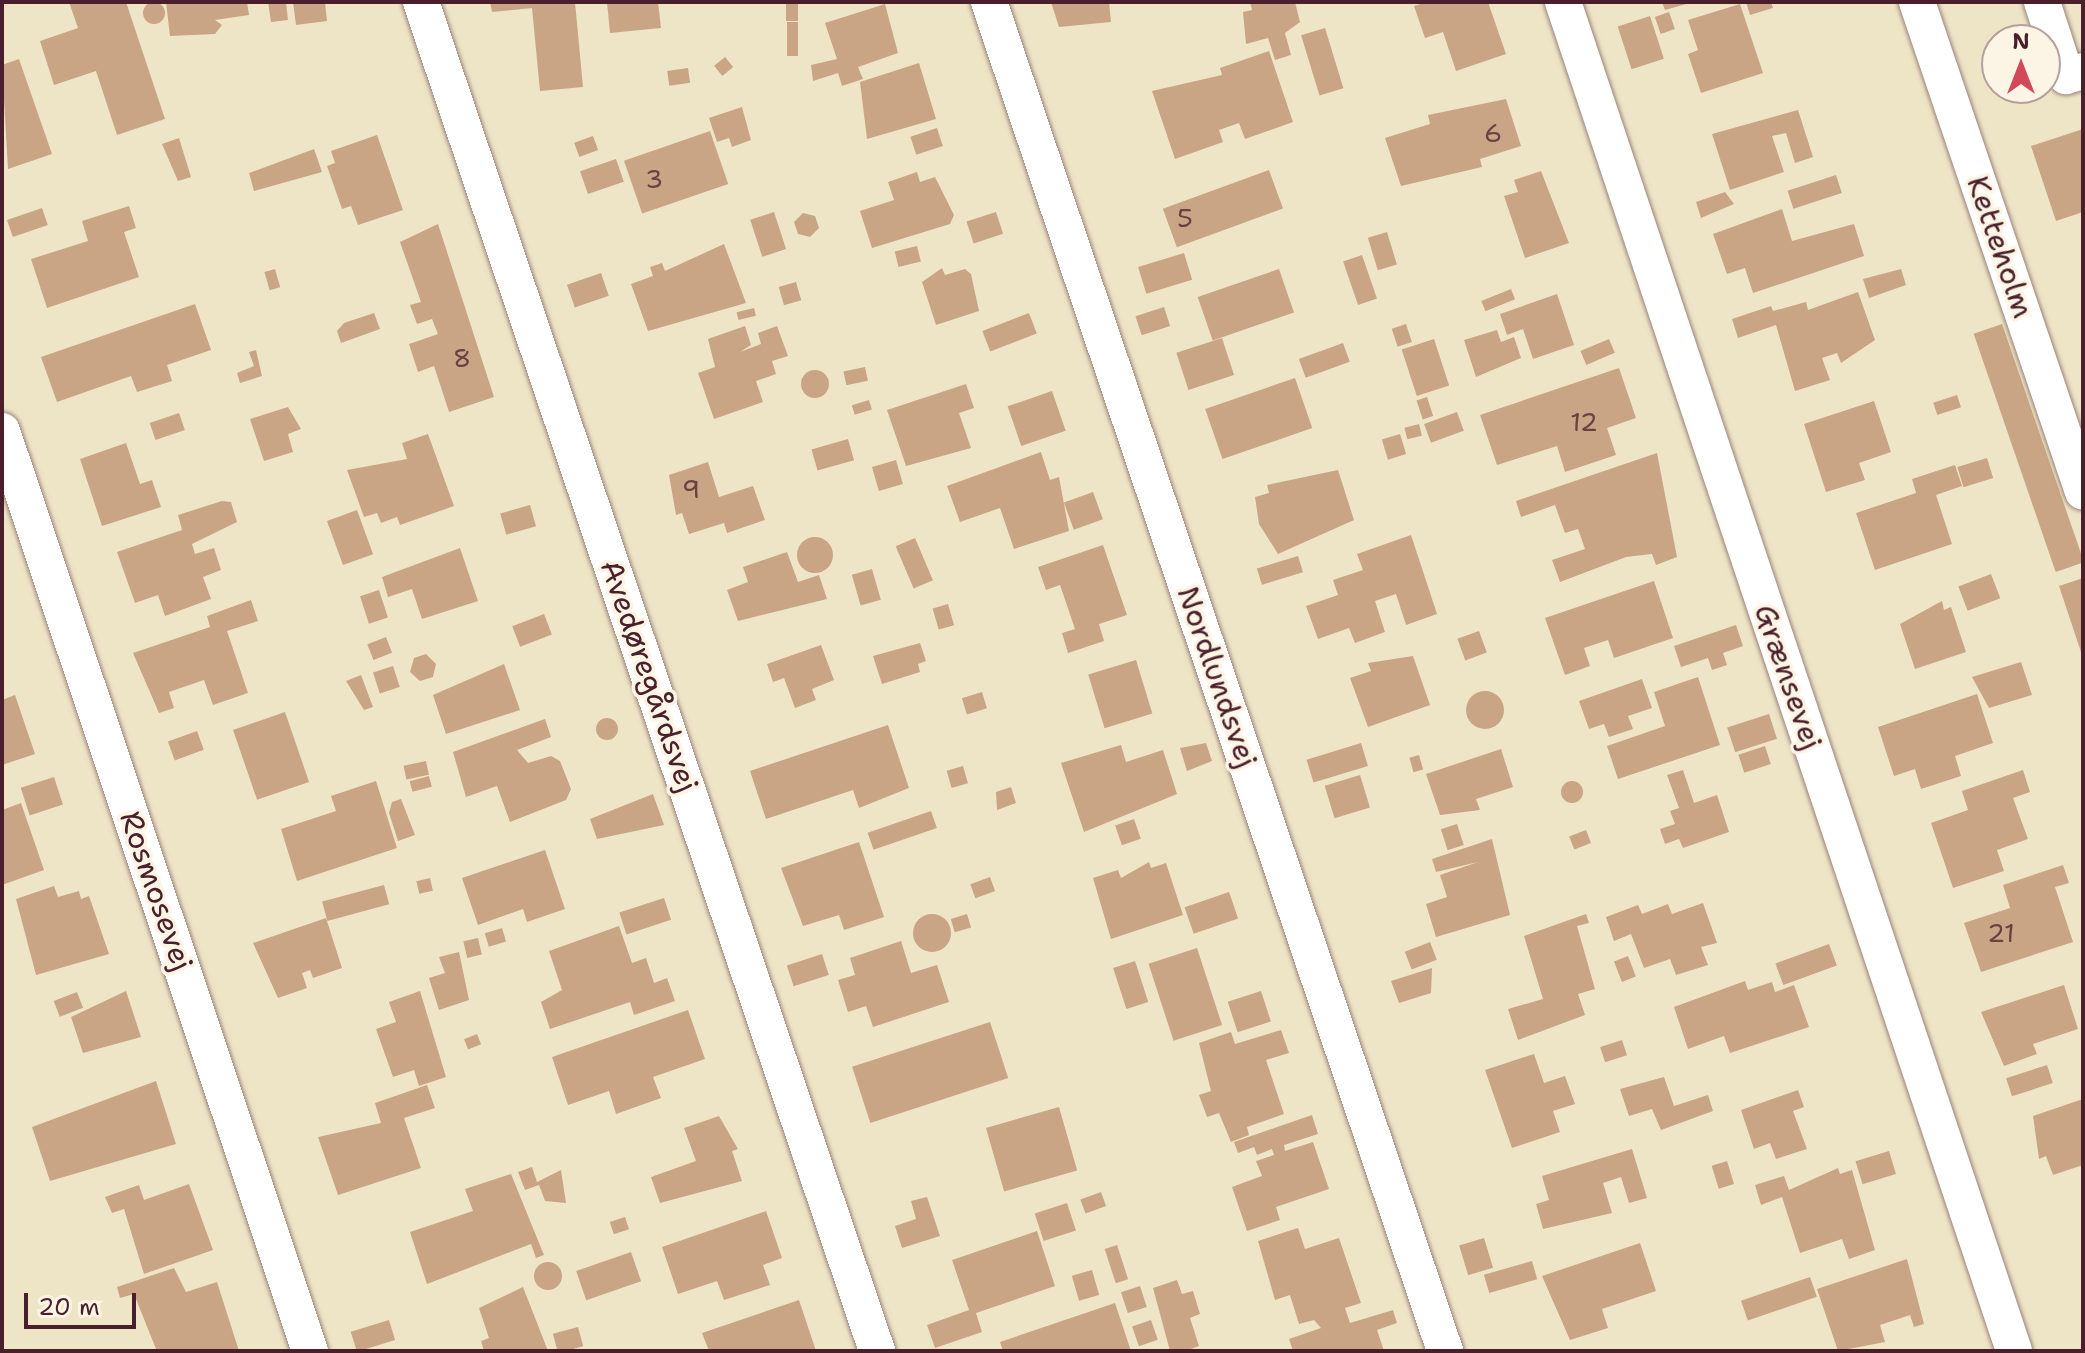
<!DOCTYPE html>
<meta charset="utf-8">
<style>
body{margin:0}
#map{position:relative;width:2085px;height:1353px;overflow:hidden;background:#eee5c7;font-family:"Shantell Sans",sans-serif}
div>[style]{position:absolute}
.building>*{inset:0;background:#caa585;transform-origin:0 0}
.round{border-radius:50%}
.roads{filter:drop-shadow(0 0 2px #9c8279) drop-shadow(0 0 2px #9c8279)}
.minor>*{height:36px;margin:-18px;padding:0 18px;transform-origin:18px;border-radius:18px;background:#fff}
span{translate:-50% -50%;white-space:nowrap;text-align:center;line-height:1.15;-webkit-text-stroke:7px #fcf5e5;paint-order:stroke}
.number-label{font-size:26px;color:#6a4042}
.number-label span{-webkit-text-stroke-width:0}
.street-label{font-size:30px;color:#4a1f2b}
.frame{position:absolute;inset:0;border:4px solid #4a1f2b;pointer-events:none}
.north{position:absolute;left:1981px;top:24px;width:80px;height:80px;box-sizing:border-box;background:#fcf5e5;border:2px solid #b59f9b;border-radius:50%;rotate:0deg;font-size:22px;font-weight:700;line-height:32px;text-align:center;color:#4a1f2b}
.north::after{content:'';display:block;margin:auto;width:28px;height:36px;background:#d1495b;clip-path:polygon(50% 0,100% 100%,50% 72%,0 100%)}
.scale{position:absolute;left:24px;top:1293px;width:112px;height:36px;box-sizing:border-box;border:4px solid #4a1f2b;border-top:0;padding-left:10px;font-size:24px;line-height:28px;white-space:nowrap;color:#4a1f2b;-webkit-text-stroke:6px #fcf5e5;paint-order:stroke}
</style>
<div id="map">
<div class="building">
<div class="round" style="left:143px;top:2px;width:22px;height:22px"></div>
<div style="clip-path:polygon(69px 2px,126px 2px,165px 119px,117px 135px,96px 71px,54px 85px,40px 41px,78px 28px)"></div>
<div style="clip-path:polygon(166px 2px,247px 2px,249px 15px,215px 20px,222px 25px,215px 34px,170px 36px)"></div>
<div style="clip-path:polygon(268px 2px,286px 2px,288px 20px,271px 22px)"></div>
<div style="clip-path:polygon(293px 2px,325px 2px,327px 21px,296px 25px)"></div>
<div style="clip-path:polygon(490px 2px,575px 2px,583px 87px,540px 91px,532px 8px,492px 12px)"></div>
<div style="clip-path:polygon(607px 2px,658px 2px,661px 28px,610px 33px)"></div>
<div style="left:786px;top:2px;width:12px;height:19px"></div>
<div style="clip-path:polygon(1051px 2px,1109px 2px,1111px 22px,1059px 27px)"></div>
<div style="clip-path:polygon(1250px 2px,1295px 2px,1300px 22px,1285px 33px,1291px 55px,1275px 60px,1268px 38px,1246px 44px,1243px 12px,1252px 10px)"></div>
<div style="clip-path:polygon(1427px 2px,1488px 2px,1506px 54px,1456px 71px,1443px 32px,1425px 38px,1414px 6px)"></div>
<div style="clip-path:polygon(1662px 2px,1690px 2px,1690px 3px,1665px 10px)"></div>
<div style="clip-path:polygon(1746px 2px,1771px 2px,1773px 8px,1750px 15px)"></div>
<div style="clip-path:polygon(885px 4px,898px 53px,858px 67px,863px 79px,842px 86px,838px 73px,813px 81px,811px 65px,837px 59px,825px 23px)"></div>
<div style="clip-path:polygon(1740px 4px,1763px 73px,1701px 93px,1688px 54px,1698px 50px,1688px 20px)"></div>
<div style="left:1669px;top:12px;width:18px;height:15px;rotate:71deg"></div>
<div style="left:1650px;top:16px;width:45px;height:34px;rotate:72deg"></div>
<div style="left:787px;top:22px;width:11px;height:34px"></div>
<div style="left:1325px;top:28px;width:63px;height:25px;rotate:73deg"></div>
<div style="clip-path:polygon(1269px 51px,1293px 122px,1245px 139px,1239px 123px,1219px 130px,1223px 142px,1175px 159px,1152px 91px,1222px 75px,1220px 68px)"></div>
<div style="left:725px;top:57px;width:13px;height:14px;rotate:51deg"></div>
<div style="clip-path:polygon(19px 59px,52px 154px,8px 169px,2px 65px)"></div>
<div style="clip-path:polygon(919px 63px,936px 119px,867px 139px,860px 82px)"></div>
<div style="left:688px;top:68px;width:15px;height:21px;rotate:82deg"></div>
<div style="clip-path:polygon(1506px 99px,1521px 146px,1480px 159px,1482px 167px,1401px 186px,1385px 138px,1430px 124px,1428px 115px)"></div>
<div style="clip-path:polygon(742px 107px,751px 140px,732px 147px,729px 138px,717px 142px,709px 118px)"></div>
<div style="clip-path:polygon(1798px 110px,1813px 157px,1795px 163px,1786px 133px,1772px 136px,1784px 172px,1730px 190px,1712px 134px)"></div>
<div style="left:937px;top:128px;width:19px;height:28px;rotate:72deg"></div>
<div style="clip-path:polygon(2083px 129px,2083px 212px,2056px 221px,2031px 146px)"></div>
<div style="left:710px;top:131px;width:56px;height:91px;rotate:71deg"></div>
<div style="clip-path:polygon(377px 135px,403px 210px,358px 225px,351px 206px,342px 209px,327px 166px,335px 163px,331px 151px)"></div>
<div style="left:593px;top:136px;width:15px;height:20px;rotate:70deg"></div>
<div style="clip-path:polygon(179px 138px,191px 177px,178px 181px,162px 144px)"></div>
<div style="clip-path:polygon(314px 149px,322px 172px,254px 191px,249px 173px)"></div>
<div style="left:616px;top:159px;width:24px;height:38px;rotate:71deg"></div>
<div style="left:1269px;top:170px;width:41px;height:113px;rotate:70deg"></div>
<div style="clip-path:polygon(1541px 171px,1569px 243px,1525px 258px,1504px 196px,1518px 192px,1514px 180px)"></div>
<div style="clip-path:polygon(917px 172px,920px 182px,935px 177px,954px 215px,950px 224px,872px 248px,860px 211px,894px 200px,888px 182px)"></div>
<div style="left:1836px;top:175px;width:19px;height:51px;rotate:72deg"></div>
<div style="clip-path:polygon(1725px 192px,1734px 204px,1701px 218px,1696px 202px)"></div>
<div style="clip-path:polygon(129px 206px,136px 228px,124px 232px,139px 277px,47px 308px,31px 259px,88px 241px,82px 221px)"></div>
<div style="left:42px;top:208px;width:18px;height:37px;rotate:71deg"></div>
<div style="clip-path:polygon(1782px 209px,1792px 241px,1854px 224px,1864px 256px,1753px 293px,1745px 268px,1727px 274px,1713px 234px)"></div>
<div style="left:774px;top:212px;width:39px;height:25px;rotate:72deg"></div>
<div style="left:996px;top:212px;width:23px;height:31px;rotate:72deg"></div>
<div style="clip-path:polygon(803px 213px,815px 216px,819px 228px,810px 237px,798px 234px,794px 222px)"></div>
<div style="clip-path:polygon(438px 224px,494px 397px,449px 412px,434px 366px,418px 372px,409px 344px,438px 334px,432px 319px,417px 324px,410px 305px,421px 302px,400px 242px)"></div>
<div style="left:1387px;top:232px;width:34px;height:20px;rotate:73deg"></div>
<div style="clip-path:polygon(724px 244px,746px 303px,648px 331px,631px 284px,653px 276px,650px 267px,662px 263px,665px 271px)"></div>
<div style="left:917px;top:246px;width:16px;height:23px;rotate:76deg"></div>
<div style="left:1184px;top:253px;width:28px;height:48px;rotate:73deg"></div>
<div style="left:1362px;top:255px;width:46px;height:20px;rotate:71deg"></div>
<div style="clip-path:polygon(942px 268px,945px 275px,965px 269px,971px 274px,979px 311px,936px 325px,922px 282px)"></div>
<div style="left:275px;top:269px;width:19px;height:11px;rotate:74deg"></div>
<div style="left:1279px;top:269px;width:46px;height:86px;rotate:71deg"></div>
<div style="clip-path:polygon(1901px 269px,1906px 285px,1869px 298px,1863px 279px)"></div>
<div style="left:601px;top:273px;width:24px;height:36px;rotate:71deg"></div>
<div style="left:796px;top:282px;width:19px;height:18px;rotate:74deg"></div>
<div style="left:1511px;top:289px;width:11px;height:32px;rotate:68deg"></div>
<div style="clip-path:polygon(1858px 292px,1875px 340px,1841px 363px,1837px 353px,1822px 358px,1830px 380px,1795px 391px,1776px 325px,1738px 338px,1732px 319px,1771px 306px,1773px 311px,1806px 302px,1808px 310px)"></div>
<div style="clip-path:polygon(1557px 294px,1574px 345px,1533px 359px,1523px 329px,1507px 335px,1500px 314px)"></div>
<div style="clip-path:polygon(195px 304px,211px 350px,167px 365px,172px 381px,137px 392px,131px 376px,57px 402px,41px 357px)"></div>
<div style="left:1164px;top:307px;width:20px;height:30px;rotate:72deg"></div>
<div style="left:754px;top:308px;width:8px;height:18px;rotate:76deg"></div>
<div style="clip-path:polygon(374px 313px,380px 329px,341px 343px,337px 331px,344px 323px)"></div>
<div style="left:1029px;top:313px;width:22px;height:50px;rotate:69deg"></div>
<div style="left:1406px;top:324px;width:19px;height:15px;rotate:72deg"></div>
<div style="left:2002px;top:324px;width:252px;height:30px;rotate:71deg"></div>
<div style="clip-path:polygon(745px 326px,751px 345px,740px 352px,761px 344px,758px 333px,777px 326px,788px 356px,772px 361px,776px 374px,756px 381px,763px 402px,714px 419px,698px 373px,715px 367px,708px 339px)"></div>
<div style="clip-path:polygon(1497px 330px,1501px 342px,1514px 337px,1521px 358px,1476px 377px,1464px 340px)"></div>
<div style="left:1222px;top:338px;width:39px;height:48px;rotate:72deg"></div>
<div style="left:1434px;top:339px;width:49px;height:34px;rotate:72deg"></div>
<div style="left:1609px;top:339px;width:15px;height:31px;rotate:67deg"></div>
<div style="left:1343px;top:343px;width:20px;height:47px;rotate:70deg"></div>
<div style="clip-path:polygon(256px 350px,262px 376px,240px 383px,237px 373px,254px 366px,249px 352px)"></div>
<div style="left:865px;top:367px;width:14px;height:22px;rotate:78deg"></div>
<div style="clip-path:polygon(1619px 368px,1636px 418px,1607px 428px,1616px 455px,1565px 472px,1557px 446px,1497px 465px,1480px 415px)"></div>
<div class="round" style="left:801px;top:370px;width:28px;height:28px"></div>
<div style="left:1295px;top:378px;width:53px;height:95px;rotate:71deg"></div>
<div style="clip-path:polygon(966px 384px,974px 408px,959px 413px,971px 448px,906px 466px,887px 410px)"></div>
<div style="left:1052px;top:391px;width:42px;height:47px;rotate:71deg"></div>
<div style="left:1957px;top:395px;width:13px;height:25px;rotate:72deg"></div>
<div style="left:1427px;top:397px;width:20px;height:11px;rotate:72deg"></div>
<div style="left:869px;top:400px;width:10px;height:18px;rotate:73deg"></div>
<div style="clip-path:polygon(1874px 401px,1891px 452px,1859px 463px,1865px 480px,1826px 492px,1804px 424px)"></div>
<div style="clip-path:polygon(288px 407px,301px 429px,288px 434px,293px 452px,264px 461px,250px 419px)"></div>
<div style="left:1457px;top:412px;width:20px;height:35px;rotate:70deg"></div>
<div style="left:179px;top:413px;width:18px;height:31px;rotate:71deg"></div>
<div style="left:1419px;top:424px;width:12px;height:15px;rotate:76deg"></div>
<div style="clip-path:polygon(428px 434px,454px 506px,400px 525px,397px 517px,381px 523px,377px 513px,364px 517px,347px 470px,407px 459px,402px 443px)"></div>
<div style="left:1400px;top:434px;width:21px;height:19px;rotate:73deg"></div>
<div style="left:848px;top:439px;width:22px;height:38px;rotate:74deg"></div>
<div style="clip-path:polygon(126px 443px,140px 484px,152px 480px,161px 507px,102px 526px,80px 459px)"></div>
<div style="clip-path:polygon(1041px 452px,1050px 480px,1059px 477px,1069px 531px,1014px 549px,1000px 508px,960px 522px,947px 486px)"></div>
<div style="clip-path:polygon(1657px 453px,1677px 557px,1656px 565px,1652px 554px,1626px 557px,1560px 582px,1552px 560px,1585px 549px,1578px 529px,1565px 533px,1555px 505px,1521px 517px,1516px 501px)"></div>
<div style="left:1987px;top:458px;width:21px;height:31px;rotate:73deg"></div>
<div style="left:896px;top:460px;width:25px;height:25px;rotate:74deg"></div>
<div style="clip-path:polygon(708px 462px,719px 497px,753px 486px,765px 520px,727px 533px,724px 523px,689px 534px,682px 513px,676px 515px,669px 475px)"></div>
<div style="clip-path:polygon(1955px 465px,1962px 486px,1936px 495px,1952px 544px,1875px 570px,1856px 513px,1916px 493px,1912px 479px)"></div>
<div style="clip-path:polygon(1338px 470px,1354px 520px,1278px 554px,1259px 524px,1255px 497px,1269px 493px,1267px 485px)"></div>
<div style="left:1093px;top:492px;width:29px;height:31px;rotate:70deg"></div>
<div style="clip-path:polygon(222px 501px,231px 502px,237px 522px,192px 544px,195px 554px,214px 548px,221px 570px,203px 577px,211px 599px,165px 616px,158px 595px,135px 603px,117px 552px,182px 530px,178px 515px)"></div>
<div style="left:530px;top:505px;width:22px;height:31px;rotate:74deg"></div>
<div style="left:357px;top:510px;width:47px;height:32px;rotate:70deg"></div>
<div style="clip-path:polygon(1411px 535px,1437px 614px,1406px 625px,1396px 594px,1375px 601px,1385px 632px,1355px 643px,1349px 628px,1318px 639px,1306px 606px,1338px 595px,1333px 580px,1363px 570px,1357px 554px)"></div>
<div class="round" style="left:797px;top:537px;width:36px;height:36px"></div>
<div style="left:915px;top:538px;width:46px;height:21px;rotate:67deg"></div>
<div style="clip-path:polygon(1103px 545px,1127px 615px,1099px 624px,1104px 641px,1068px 653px,1062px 633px,1075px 629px,1060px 585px,1046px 590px,1038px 567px)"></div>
<div style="clip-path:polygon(460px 548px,478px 601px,422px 619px,412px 589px,388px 597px,382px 577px)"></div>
<div style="clip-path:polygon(787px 552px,798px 582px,819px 575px,827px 599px,738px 621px,727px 590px,748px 582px,743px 567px)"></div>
<div style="left:1298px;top:556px;width:17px;height:43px;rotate:73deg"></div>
<div style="left:872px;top:569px;width:32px;height:21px;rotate:74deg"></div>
<div style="left:1991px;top:574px;width:26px;height:35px;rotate:69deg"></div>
<div style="clip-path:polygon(2083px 578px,2083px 655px,2082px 655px,2059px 586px)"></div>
<div style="clip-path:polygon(1654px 581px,1673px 638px,1614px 658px,1608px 640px,1584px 648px,1590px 666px,1565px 675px,1545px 618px)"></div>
<div style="left:379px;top:590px;width:29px;height:20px;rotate:72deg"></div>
<div style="clip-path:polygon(251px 600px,258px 621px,227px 631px,248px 693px,213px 705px,204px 680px,169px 692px,174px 708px,159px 713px,133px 653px,210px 627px,207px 616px)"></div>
<div style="clip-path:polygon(1942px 601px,1944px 610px,1951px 607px,1966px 652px,1915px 669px,1900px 624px)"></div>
<div style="left:948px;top:604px;width:22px;height:16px;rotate:74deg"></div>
<div style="left:544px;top:614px;width:22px;height:34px;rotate:69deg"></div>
<div style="clip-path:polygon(1736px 625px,1743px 646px,1723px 653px,1727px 665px,1712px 670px,1708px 658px,1681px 667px,1674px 646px)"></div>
<div style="left:1479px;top:631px;width:23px;height:23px;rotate:70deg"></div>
<div style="left:386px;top:637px;width:17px;height:20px;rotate:69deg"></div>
<div style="clip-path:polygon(920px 643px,926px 661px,918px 664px,920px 672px,882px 684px,873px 656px)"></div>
<div style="clip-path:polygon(821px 645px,834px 680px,812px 689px,816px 700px,795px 708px,784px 678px,773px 682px,767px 664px)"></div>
<div style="clip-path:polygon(426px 654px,436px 664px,433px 677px,420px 681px,410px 672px,414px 658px)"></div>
<div style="clip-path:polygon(1413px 656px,1430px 705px,1368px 727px,1350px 678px,1371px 671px,1368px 663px)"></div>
<div style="left:1136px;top:660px;width:56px;height:50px;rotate:73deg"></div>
<div style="clip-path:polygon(2021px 662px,2032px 695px,1989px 708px,1972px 677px)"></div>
<div style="clip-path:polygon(504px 664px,520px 710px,446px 734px,433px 695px)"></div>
<div style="left:393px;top:666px;width:22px;height:21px;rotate:72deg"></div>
<div style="clip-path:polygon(361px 675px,373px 707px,364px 710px,346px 681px)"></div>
<div style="clip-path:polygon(1698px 677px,1720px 745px,1618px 779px,1607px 746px,1665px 726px,1654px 692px)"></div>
<div style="clip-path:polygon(1642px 679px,1652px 708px,1628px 716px,1633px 729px,1609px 737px,1604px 724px,1589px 729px,1579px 701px)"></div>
<div class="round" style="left:1466px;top:691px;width:38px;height:38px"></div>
<div style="left:982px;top:692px;width:17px;height:21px;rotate:73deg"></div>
<div style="clip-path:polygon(1977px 694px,1993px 743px,1955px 756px,1961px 776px,1921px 789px,1915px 769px,1894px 776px,1878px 727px)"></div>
<div style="clip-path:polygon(15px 695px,35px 754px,2px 765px,2px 700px)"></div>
<div style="left:285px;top:712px;width:74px;height:55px;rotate:71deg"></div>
<div style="left:1769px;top:714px;width:26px;height:44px;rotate:72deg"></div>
<div class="round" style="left:596px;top:718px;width:22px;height:22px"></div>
<div style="clip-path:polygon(545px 719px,551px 737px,517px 750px,528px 763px,551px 756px,560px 761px,571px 789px,566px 800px,510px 822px,497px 786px,466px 797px,453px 752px)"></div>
<div style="clip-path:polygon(888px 725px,909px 788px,859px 808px,853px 790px,766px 819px,750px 771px)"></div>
<div style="left:197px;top:731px;width:20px;height:31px;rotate:70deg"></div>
<div style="clip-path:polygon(1206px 743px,1212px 761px,1187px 771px,1180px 748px)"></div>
<div style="left:1361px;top:743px;width:24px;height:57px;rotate:73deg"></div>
<div style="clip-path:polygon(1121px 745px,1126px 762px,1163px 750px,1177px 794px,1084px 832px,1061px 763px)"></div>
<div style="left:1765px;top:746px;width:19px;height:28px;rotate:72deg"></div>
<div style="clip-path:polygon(1501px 749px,1513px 787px,1476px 799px,1480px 810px,1440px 815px,1426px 774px)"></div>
<div style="left:1419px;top:755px;width:15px;height:10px;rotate:74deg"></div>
<div style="left:426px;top:761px;width:14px;height:23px;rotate:78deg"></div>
<div style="left:963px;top:766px;width:18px;height:17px;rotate:74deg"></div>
<div style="clip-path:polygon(1683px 770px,1694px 803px,1717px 795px,1729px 832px,1683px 848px,1679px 839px,1665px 844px,1660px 829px,1675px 824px,1670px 811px,1679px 808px,1667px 775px)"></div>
<div style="clip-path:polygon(2023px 770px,2030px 792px,2013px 798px,2028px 839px,1997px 850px,2004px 871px,1953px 888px,1931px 823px,1968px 810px,1962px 791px)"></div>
<div style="left:1360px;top:775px;width:34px;height:37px;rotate:73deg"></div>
<div style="left:429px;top:776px;width:11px;height:20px;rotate:75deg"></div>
<div style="left:54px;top:777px;width:29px;height:35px;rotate:72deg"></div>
<div class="round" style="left:1561px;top:781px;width:22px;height:22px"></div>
<div style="clip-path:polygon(376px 781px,397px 848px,297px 881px,281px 829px,336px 811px,331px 796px)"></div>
<div style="clip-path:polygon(1011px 787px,1016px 803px,997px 810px,996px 792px)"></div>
<div style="clip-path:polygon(653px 794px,664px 825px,597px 839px,590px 819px)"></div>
<div style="clip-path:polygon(401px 799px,415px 835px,398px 841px,389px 813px,392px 802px)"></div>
<div style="clip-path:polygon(21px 803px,44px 870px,2px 885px,2px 810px)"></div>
<div style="left:931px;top:811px;width:18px;height:67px;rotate:71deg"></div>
<div style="left:1134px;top:819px;width:21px;height:20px;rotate:71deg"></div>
<div style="left:1457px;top:824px;width:22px;height:17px;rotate:72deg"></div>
<div style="left:1586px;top:830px;width:14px;height:18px;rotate:69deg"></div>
<div style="clip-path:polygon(1492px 839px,1510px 915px,1436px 937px,1426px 904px,1447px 897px,1440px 875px,1478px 862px,1436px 872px,1432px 859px)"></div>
<div style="clip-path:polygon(859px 842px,884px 917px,844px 930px,839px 915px,803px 926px,781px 868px)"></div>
<div style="clip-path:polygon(545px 850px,565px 909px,527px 922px,523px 909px,478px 925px,462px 878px)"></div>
<div style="clip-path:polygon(1149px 862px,1151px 868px,1166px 863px,1183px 915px,1111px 939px,1093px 878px,1118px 870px,1121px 878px)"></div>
<div style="clip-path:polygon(2063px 865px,2069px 883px,2055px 887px,2073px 942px,1981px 972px,1964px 923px,2010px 908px,2003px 885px)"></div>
<div style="left:990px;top:877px;width:15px;height:21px;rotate:70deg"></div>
<div style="left:430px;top:878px;width:13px;height:14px;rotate:77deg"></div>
<div style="left:384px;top:885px;width:20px;height:64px;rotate:75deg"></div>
<div style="clip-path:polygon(54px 886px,58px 897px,79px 891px,81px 899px,89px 896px,109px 954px,36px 975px,16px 899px)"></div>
<div style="left:1229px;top:892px;width:28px;height:47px;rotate:71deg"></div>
<div style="left:664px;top:898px;width:23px;height:47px;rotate:72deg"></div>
<div style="clip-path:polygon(1703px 903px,1717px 943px,1701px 947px,1708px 965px,1676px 975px,1670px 959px,1644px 968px,1631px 934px,1614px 941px,1606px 917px,1638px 905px,1642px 914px,1668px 904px,1672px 914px)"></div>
<div class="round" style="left:913px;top:914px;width:38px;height:38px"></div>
<div style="left:967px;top:914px;width:14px;height:17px;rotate:73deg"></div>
<div style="clip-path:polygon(1586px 914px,1589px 923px,1577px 926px,1595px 989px,1578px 994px,1585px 1015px,1518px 1040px,1508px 1009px,1543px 999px,1524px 936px)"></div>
<div style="clip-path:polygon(326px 918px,342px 968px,313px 978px,310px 970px,302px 973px,307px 988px,278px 998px,253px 943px)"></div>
<div style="clip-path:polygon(619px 926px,632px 963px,646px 958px,654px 983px,667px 978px,675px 1001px,634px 1015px,630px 1002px,550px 1029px,541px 1002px,562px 990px,549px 951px)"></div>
<div style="left:502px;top:928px;width:14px;height:18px;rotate:73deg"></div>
<div style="left:478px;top:938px;width:17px;height:15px;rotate:77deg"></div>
<div style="clip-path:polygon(901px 941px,911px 973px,937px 965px,949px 1002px,873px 1027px,866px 1006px,848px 1012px,838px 980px,855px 975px,850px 958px)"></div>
<div style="left:1430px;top:942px;width:19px;height:27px;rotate:69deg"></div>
<div style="left:1829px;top:944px;width:23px;height:57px;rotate:70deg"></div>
<div style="left:1197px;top:948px;width:81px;height:51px;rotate:72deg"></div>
<div style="clip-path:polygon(459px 952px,469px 1000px,439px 1010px,429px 978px,445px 973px,439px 957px)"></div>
<div style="left:822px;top:954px;width:22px;height:37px;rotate:72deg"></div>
<div style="left:1628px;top:956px;width:22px;height:15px;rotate:69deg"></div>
<div style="left:1135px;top:961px;width:43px;height:23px;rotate:72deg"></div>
<div style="clip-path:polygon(1432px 968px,1431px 993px,1399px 1003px,1391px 981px)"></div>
<div style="clip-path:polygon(1745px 981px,1748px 990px,1772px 982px,1775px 992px,1794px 985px,1809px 1027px,1730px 1053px,1724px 1036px,1688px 1049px,1674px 1007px)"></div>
<div style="clip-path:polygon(2064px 985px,2078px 1029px,2033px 1044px,2037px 1054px,2004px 1066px,1981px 1012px)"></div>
<div style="clip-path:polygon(126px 991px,141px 1037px,83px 1053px,71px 1017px)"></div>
<div style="clip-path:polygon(420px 991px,446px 1077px,419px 1086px,414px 1070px,393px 1077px,376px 1029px,396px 1022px,389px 1002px)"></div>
<div style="left:1261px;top:991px;width:32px;height:35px;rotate:72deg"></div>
<div style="left:77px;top:992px;width:17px;height:25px;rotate:69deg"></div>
<div style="clip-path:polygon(688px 1010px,705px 1059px,653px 1077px,661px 1098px,616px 1114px,609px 1091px,568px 1105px,552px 1057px)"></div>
<div style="left:990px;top:1022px;width:59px;height:145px;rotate:72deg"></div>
<div style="clip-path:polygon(1281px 1030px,1289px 1053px,1266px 1060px,1284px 1114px,1247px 1127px,1249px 1135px,1231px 1142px,1219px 1113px,1207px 1117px,1199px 1095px,1211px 1091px,1199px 1043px,1231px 1032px,1235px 1044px)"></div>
<div style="left:477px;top:1034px;width:11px;height:14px;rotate:68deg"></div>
<div style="left:1622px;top:1040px;width:16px;height:23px;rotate:72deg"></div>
<div style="clip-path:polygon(1534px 1054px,1544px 1083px,1565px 1076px,1575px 1104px,1553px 1111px,1560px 1132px,1512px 1148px,1485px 1070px)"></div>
<div style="left:2047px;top:1065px;width:19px;height:43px;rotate:72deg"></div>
<div style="clip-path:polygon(1664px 1077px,1674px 1106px,1708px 1095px,1713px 1111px,1661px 1130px,1652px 1109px,1629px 1116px,1620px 1089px)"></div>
<div style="clip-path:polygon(156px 1081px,176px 1144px,50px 1181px,32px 1127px)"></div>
<div style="clip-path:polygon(427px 1085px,435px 1108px,404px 1118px,421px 1168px,338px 1195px,318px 1137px,381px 1123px,375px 1103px)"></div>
<div style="clip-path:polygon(1798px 1090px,1804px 1107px,1793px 1111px,1807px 1149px,1776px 1159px,1770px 1143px,1754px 1149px,1741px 1110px)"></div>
<div style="clip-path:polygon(2083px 1099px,2083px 1165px,2053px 1175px,2046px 1156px,2039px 1159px,2033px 1116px)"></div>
<div style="left:1059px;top:1107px;width:66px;height:76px;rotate:74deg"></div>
<div style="clip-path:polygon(1312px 1115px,1318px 1134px,1284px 1145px,1285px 1151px,1313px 1142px,1329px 1189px,1276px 1207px,1280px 1220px,1247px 1231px,1232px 1187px,1262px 1176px,1256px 1161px,1274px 1155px,1272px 1149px,1257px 1155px,1254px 1147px,1238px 1153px,1234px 1142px)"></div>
<div style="clip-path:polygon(719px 1116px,738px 1149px,732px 1151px,742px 1181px,660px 1203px,651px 1177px,696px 1161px,684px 1128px)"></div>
<div style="clip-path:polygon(1632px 1149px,1647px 1198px,1629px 1203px,1621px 1177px,1603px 1183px,1612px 1213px,1543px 1229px,1536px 1204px,1549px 1200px,1542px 1176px)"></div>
<div style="left:1889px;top:1151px;width:24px;height:35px;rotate:73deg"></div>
<div style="left:1727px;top:1161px;width:24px;height:16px;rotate:73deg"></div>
<div style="clip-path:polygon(532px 1167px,537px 1182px,561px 1170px,566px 1203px,545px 1201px,539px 1185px,525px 1190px,518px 1172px)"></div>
<div style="clip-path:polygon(1838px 1168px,1840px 1174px,1852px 1170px,1875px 1250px,1849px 1259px,1842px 1239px,1800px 1253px,1782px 1197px,1761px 1205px,1755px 1185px,1784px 1176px,1789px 1190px)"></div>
<div style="clip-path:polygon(511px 1174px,544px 1255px,536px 1258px,531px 1244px,427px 1284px,410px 1232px,473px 1211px,465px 1189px)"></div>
<div style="clip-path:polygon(189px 1184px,213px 1250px,144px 1274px,124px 1209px,112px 1213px,105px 1197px,139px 1185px,144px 1200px)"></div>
<div style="left:1101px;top:1192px;width:15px;height:22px;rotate:70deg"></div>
<div style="clip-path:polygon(927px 1197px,940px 1236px,902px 1248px,895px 1226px,916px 1219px,911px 1201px)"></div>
<div style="left:1067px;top:1203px;width:29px;height:34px;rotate:72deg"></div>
<div style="clip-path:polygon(766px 1211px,782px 1258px,763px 1265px,770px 1285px,724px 1300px,717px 1281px,678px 1294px,662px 1247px)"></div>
<div style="left:625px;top:1217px;width:13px;height:16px;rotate:72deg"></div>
<div style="clip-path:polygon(1298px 1228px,1305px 1249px,1339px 1238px,1361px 1303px,1345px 1308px,1350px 1323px,1393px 1310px,1397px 1323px,1377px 1330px,1384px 1351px,1293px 1351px,1289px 1339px,1321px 1328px,1314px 1320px,1299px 1324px,1290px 1295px,1275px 1300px,1258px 1241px)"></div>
<div style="clip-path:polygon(1037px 1231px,1055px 1286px,976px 1313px,982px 1332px,935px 1348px,927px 1325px,969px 1310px,952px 1260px)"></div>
<div style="left:1484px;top:1238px;width:31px;height:26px;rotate:73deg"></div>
<div style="clip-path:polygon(1640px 1243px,1656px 1291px,1602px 1309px,1608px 1328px,1570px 1340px,1542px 1276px)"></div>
<div style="left:1117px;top:1245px;width:36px;height:13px;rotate:72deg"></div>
<div style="left:631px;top:1252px;width:31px;height:58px;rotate:71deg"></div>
<div style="clip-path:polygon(1907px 1259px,1924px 1324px,1914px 1327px,1910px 1315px,1880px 1325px,1885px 1342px,1838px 1351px,1817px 1289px)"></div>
<div style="left:1532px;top:1261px;width:19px;height:50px;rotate:74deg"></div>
<div class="round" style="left:534px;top:1262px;width:28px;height:28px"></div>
<div style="clip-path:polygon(174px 1268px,186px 1292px,217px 1282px,239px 1351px,156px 1349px,134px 1294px,120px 1298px,117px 1287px)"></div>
<div style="left:1092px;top:1270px;width:26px;height:21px;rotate:74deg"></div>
<div style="left:1810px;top:1277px;width:21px;height:73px;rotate:71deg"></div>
<div style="clip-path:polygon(1177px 1280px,1182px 1294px,1193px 1291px,1200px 1314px,1190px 1318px,1199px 1346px,1185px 1351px,1170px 1351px,1153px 1288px)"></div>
<div style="left:1140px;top:1286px;width:22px;height:20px;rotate:72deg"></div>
<div style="clip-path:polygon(523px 1287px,548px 1351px,484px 1351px,481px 1341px,489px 1338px,479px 1308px)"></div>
<div style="clip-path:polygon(799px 1300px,816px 1351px,709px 1351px,702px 1333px)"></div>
<div style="clip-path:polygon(1115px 1303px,1131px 1351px,1003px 1351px,1000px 1342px)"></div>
<div style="left:389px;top:1320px;width:21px;height:40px;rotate:73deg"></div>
<div style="left:1151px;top:1320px;width:21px;height:20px;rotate:71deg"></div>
<div style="left:578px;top:1327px;width:20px;height:26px;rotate:75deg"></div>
</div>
<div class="roads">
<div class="minor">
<div style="left:421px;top:2px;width:1424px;rotate:71.32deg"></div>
<div style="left:989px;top:2px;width:1424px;rotate:71.32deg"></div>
<div style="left:1563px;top:2px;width:1422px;rotate:71.51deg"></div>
<div style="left:1917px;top:2px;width:517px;rotate:71.28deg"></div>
<div style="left:2042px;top:2px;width:78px;rotate:72deg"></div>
<div style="left:2066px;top:76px;width:18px;rotate:-16deg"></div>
<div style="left:2px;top:431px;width:970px;rotate:71.49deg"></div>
</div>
</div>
<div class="number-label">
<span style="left:1493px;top:133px">6</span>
<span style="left:654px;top:179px">3</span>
<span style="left:1185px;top:218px">5</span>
<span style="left:462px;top:358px">8</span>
<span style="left:1584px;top:422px">12</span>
<span style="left:691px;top:489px">9</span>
<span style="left:2001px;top:933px">21</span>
</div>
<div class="street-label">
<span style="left:2000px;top:247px;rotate:71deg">Ketteholm</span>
<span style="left:649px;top:676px;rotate:71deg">Avedøregårdsvej</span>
<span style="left:1217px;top:677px;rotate:71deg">Nordlundsvej</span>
<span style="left:1788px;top:677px;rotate:71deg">Grænsevej</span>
<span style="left:156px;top:891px;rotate:71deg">Rosmosevej</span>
</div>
<div class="frame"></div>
<div class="north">N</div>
<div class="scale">20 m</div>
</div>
